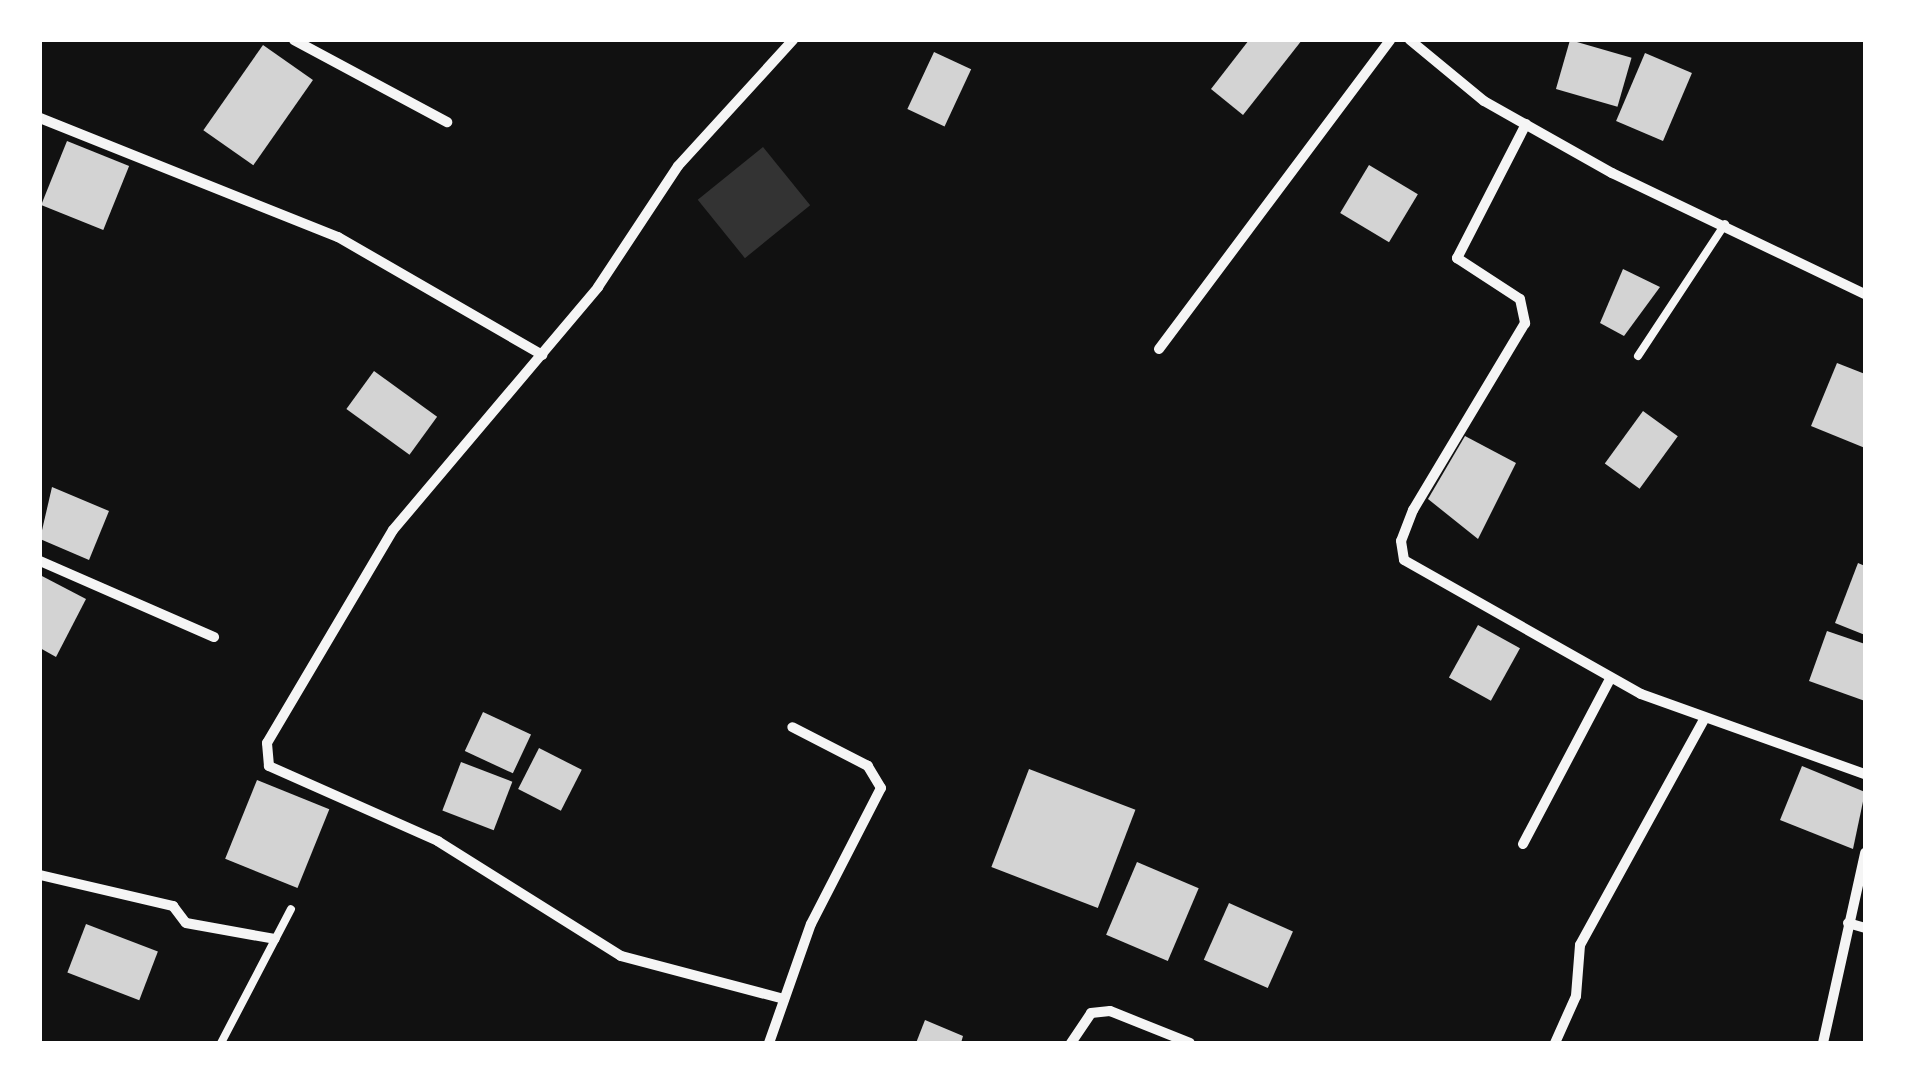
<!DOCTYPE html>
<style>
body{margin:0}
#map{position:relative;width:1905px;height:1083px;overflow:hidden;background:#111;font-family:Cabin,sans-serif}
div>[style]{position:absolute}
.water>*{inset:0;background:#333;transform-origin:0 0}
.building>*{inset:0;background:#d3d3d3;transform-origin:0 0}
.service>*{height:8px;margin:-4px;padding:0 4px;transform-origin:4px;border-radius:4px;background:#f5f5f5}
.minor>*{height:10px;margin:-5px;padding:0 5px;transform-origin:5px;border-radius:5px;background:#f5f5f5}
span{translate:-50% -50%;white-space:nowrap;text-align:center;line-height:1.15;-webkit-text-stroke:8px #fff;paint-order:stroke}
.frame{position:absolute;inset:0;border:42px solid #fff;pointer-events:none}
</style>
<div id="map">
<div class="water">
<div style="left:763px;top:147px;width:75px;height:84px;rotate:51deg"></div>
</div>
<div class="building">
<div style="clip-path:polygon(1249px 40px,1302px 40px,1243px 115px,1211px 89px)"></div>
<div style="left:1570px;top:40px;width:64px;height:51px;rotate:16deg"></div>
<div style="left:263px;top:45px;width:61px;height:104px;rotate:35deg"></div>
<div style="left:934px;top:52px;width:41px;height:63px;rotate:25deg"></div>
<div style="left:1645px;top:53px;width:51px;height:74px;rotate:23deg"></div>
<div style="left:67px;top:141px;width:67px;height:69px;rotate:22deg"></div>
<div style="left:1369px;top:165px;width:57px;height:56px;rotate:31deg"></div>
<div style="clip-path:polygon(1623px 269px,1660px 287px,1624px 336px,1600px 323px)"></div>
<div style="clip-path:polygon(1837px 363px,1865px 374px,1865px 448px,1811px 426px)"></div>
<div style="left:374px;top:371px;width:78px;height:47px;rotate:36deg"></div>
<div style="left:1643px;top:411px;width:43px;height:65px;rotate:36deg"></div>
<div style="clip-path:polygon(1465px 436px,1516px 463px,1478px 539px,1428px 499px)"></div>
<div style="clip-path:polygon(52px 487px,109px 511px,89px 560px,40px 539px)"></div>
<div style="clip-path:polygon(1858px 563px,1865px 566px,1865px 635px,1835px 623px)"></div>
<div style="clip-path:polygon(40px 575px,86px 599px,56px 657px,40px 648px)"></div>
<div style="left:1478px;top:625px;width:48px;height:60px;rotate:29deg"></div>
<div style="clip-path:polygon(1827px 631px,1865px 644px,1865px 701px,1809px 681px)"></div>
<div style="left:483px;top:712px;width:53px;height:43px;rotate:25deg"></div>
<div style="left:539px;top:748px;width:48px;height:46px;rotate:27deg"></div>
<div style="left:461px;top:762px;width:55px;height:52px;rotate:21deg"></div>
<div style="clip-path:polygon(1802px 766px,1865px 792px,1853px 849px,1780px 820px)"></div>
<div style="left:1029px;top:769px;width:114px;height:105px;rotate:21deg"></div>
<div style="left:257px;top:780px;width:78px;height:85px;rotate:22deg"></div>
<div style="left:1137px;top:862px;width:67px;height:79px;rotate:23deg"></div>
<div style="left:1229px;top:903px;width:70px;height:62px;rotate:24deg"></div>
<div style="left:86px;top:924px;width:77px;height:52px;rotate:21deg"></div>
<div style="clip-path:polygon(925px 1020px,963px 1036px,961px 1043px,916px 1043px)"></div>
</div>
<div class="service">
<div style="left:1638px;top:356px;width:158px;rotate:-56.6deg"></div>
<div style="left:221px;top:1043px;width:151px;rotate:-62.4deg"></div>
</div>
<div class="minor">
<div style="left:294px;top:40px;width:174px;rotate:28.2deg"></div>
<div style="left:1410px;top:40px;width:96px;rotate:39.5deg"></div>
<div style="left:1484px;top:101px;width:147px;rotate:29.4deg"></div>
<div style="left:1612px;top:173px;width:280px;rotate:25.6deg"></div>
<div style="left:40px;top:118px;width:321px;rotate:21.8deg"></div>
<div style="left:338px;top:237px;width:236px;rotate:30deg"></div>
<div style="left:1526px;top:124px;width:151px;rotate:117.2deg"></div>
<div style="left:1457px;top:258px;width:75px;rotate:33.1deg"></div>
<div style="left:1520px;top:299px;width:25px;rotate:78deg"></div>
<div style="left:1525px;top:323px;width:218px;rotate:120.9deg"></div>
<div style="left:1413px;top:510px;width:33px;rotate:111deg"></div>
<div style="left:1401px;top:541px;width:19px;rotate:81deg"></div>
<div style="left:1404px;top:560px;width:272px;rotate:29.5deg"></div>
<div style="left:1641px;top:694px;width:238px;rotate:19.7deg"></div>
<div style="left:1159px;top:349px;width:386px;rotate:-53.2deg"></div>
<div style="left:40px;top:561px;width:190px;rotate:23.6deg"></div>
<div style="left:1523px;top:844px;width:187px;rotate:-62.2deg"></div>
<div style="left:40px;top:875px;width:137px;rotate:13.1deg"></div>
<div style="left:173px;top:906px;width:21px;rotate:53deg"></div>
<div style="left:186px;top:923px;width:90px;rotate:10.2deg"></div>
<div style="left:1848px;top:923px;width:18px;rotate:16deg"></div>
<div style="left:784px;top:999px;width:169px;rotate:-165.2deg"></div>
<div style="left:621px;top:956px;width:216px;rotate:-147.9deg"></div>
<div style="left:438px;top:841px;width:185px;rotate:-156.1deg"></div>
<div style="left:269px;top:766px;width:23px;rotate:-95deg"></div>
<div style="left:267px;top:743px;width:247px;rotate:-59.4deg"></div>
<div style="left:393px;top:530px;width:318px;rotate:-49.8deg"></div>
<div style="left:598px;top:287px;width:145px;rotate:-56.5deg"></div>
<div style="left:678px;top:166px;width:171px;rotate:-47.6deg"></div>
<div style="left:769px;top:1043px;width:126px;rotate:-70.6deg"></div>
<div style="left:811px;top:924px;width:153px;rotate:-62.8deg"></div>
<div style="left:881px;top:788px;width:26px;rotate:-121deg"></div>
<div style="left:868px;top:766px;width:85px;rotate:-152.8deg"></div>
<div style="left:1071px;top:1043px;width:36px;rotate:-56deg"></div>
<div style="left:1091px;top:1013px;width:19px;rotate:-6deg"></div>
<div style="left:1110px;top:1011px;width:86px;rotate:21.8deg"></div>
<div style="left:1555px;top:1043px;width:51px;rotate:-65.9deg"></div>
<div style="left:1576px;top:996px;width:51px;rotate:-85.5deg"></div>
<div style="left:1580px;top:945px;width:259px;rotate:-61.2deg"></div>
<div style="left:1823px;top:1043px;width:195px;rotate:-77.5deg"></div>
</div>
<div class="frame"></div>
</div>
